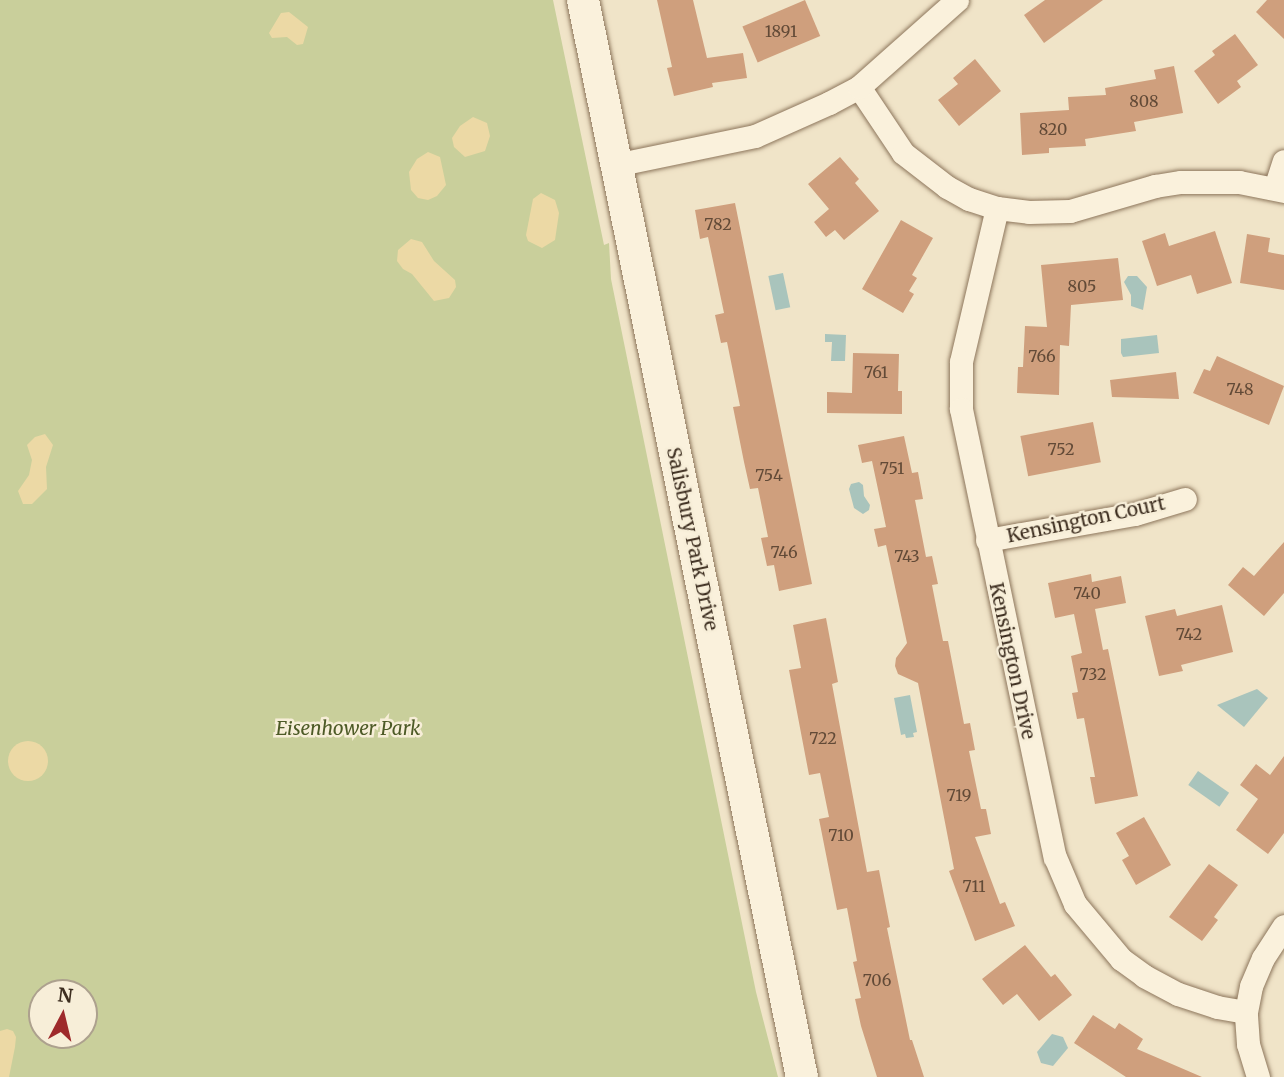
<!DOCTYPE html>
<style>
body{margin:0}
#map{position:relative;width:1284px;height:1077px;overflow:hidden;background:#f0e4c8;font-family:Merriweather,serif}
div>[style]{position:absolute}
.green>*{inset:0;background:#c9cf9b}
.sand>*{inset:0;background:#ecd9a5}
.round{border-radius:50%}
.water>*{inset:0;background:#a9c4bc;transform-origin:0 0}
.building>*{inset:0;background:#cf9f7d;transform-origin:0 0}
.roads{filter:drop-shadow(0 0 2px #8d765c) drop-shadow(0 0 2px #8d765c)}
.street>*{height:23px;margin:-11.5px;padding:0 11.5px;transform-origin:11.5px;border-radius:11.5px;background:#faf1dc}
.secondary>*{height:32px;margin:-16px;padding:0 16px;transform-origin:16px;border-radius:16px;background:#faf1dc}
span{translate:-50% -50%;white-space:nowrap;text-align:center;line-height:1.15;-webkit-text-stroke:5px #f7eed8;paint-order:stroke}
.number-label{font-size:16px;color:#624a37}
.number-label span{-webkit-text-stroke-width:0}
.street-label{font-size:19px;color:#3d2e20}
.park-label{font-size:19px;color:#4d5a26;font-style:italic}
.north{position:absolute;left:28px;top:979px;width:70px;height:70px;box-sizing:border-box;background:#f7eed8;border:2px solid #ada18e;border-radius:50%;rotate:7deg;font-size:19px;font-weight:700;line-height:28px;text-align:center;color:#3d2e20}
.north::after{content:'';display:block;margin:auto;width:24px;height:32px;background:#9e2a2b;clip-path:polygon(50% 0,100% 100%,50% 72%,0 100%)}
</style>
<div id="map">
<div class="green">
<div style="clip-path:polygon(evenodd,0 0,553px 0,604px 245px,609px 243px,611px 279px,756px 992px,778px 1077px,0 1077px,0 0,42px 993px,84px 993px,84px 1035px,42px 1035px,42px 993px)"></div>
</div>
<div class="sand">
<div style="clip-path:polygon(289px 12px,308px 27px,303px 44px,297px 45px,287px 37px,272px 38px,269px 33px,281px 13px)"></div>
<div style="clip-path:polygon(473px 117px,487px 123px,490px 136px,485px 151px,465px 157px,454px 147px,452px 138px,460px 126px)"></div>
<div style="clip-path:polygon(428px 152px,440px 157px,446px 185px,437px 196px,428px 200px,418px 198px,411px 190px,409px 172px,417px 159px)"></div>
<div style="clip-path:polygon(541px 193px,555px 200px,559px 213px,555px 240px,542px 248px,528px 241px,526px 235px,533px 199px)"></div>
<div style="clip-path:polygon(411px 239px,422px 242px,434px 261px,455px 280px,456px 287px,449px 298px,434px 301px,412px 274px,403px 269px,397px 261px,398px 250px)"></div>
<div style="clip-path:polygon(45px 434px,53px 445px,46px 467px,47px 489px,32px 504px,23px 504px,18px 491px,29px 475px,32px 460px,27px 445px,35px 437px)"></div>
<div class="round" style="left:8px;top:741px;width:40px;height:40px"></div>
<div style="clip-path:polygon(7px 1029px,13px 1031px,16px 1037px,15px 1047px,9px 1077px,0 1077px,0 1031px)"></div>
</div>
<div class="water">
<div style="left:783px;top:273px;width:35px;height:15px;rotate:78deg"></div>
<div style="clip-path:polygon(1128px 276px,1137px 276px,1147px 287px,1143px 310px,1131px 306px,1131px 295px,1124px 282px)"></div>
<div style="clip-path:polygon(825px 334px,846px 335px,845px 361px,831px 361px,832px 342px,825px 342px)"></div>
<div style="clip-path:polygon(1157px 335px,1159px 353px,1123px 357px,1121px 353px,1121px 339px)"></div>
<div style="clip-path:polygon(859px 482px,863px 485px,864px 496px,870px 505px,869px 510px,863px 514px,854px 508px,849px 489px,851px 484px)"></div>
<div style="clip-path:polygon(1257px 689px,1268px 698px,1244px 727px,1217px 705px)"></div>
<div style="clip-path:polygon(910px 695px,917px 732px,913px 733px,914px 737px,906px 738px,905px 734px,901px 735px,894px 698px)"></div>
<div style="left:1198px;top:771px;width:38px;height:17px;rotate:35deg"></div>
<div style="clip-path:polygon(1052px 1034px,1063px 1037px,1068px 1048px,1053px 1066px,1041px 1063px,1037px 1052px)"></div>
</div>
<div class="building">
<div style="clip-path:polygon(657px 0,693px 0,707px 58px,743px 53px,747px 78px,712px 83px,713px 87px,674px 96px,667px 68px,672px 67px)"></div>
<div style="left:805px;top:0;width:39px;height:68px;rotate:67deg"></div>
<div style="clip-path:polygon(1045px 0,1103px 0,1044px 43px,1024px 15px)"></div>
<div style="clip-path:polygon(1267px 0,1284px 0,1284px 39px,1256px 12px)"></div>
<div style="clip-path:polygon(1235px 34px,1258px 65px,1237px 81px,1241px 87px,1218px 104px,1194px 71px,1215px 55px,1212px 51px)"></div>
<div style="clip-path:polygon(975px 59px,1001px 91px,959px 126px,938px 100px,958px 84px,953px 78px)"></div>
<div style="clip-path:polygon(1174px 66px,1183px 113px,1134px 122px,1136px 131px,1085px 139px,1086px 146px,1049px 148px,1049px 153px,1022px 155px,1020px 113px,1069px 110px,1068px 97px,1106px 95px,1105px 88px,1156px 79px,1154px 70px)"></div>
<div style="clip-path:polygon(840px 157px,859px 179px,855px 183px,879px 211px,844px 240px,835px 230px,826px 237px,814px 222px,829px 209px,808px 184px)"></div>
<div style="clip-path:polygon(735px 203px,812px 584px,779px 591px,774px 565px,767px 566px,761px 538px,768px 537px,758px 488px,750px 489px,744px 462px,733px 407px,740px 406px,727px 342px,721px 343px,715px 315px,724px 313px,708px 237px,700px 239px,695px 210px)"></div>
<div style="clip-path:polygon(901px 220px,933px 238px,912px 275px,917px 278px,909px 291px,914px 294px,903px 313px,862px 289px)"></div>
<div style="clip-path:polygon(1215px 231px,1232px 283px,1197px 294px,1191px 275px,1157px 286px,1142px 241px,1165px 233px,1169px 246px)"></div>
<div style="clip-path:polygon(1247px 234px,1270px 238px,1268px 252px,1284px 255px,1284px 290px,1240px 283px)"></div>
<div style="clip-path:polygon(1118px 258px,1123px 300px,1071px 305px,1069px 346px,1060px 345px,1059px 395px,1017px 393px,1018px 367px,1023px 367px,1025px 326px,1047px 327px,1041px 265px)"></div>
<div style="clip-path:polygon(853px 353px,899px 354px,898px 391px,902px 391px,902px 414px,827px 413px,827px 392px,852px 393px)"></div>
<div style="clip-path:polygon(1217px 356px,1284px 386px,1269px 425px,1193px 393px,1204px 369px,1210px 371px)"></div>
<div style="clip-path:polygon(1176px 372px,1179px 399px,1112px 397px,1110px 380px)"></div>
<div style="left:1093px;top:422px;width:41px;height:74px;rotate:79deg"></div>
<div style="clip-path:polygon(904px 436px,912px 473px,918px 472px,923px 499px,915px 500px,926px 557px,932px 556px,938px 584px,932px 585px,943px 641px,948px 641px,964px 724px,970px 723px,975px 750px,969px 751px,981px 809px,986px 809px,991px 834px,975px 837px,1000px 904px,1005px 902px,1015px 926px,975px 941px,949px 871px,954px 869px,918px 683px,898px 674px,895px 666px,896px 658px,907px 643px,886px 545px,878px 547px,874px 529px,886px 527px,872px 461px,862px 463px,858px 445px)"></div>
<div style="clip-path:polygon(1284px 542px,1284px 593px,1264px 616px,1228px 585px,1243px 567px,1254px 576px)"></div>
<div style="clip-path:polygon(1091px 574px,1092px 582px,1121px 576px,1126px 603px,1095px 609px,1103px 650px,1108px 649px,1138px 796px,1095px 804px,1090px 777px,1095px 777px,1084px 718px,1077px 719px,1072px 693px,1078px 692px,1071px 656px,1082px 653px,1074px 614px,1055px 618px,1048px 583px)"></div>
<div style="clip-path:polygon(1222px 605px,1233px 652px,1181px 665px,1183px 671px,1159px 676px,1145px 616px,1175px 609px,1177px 616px)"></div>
<div style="clip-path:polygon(826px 618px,838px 682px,832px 684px,867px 872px,879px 870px,890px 927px,887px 928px,910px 1040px,912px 1040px,924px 1077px,877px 1077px,861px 1026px,855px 999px,861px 998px,853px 962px,857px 961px,847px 908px,837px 910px,819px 819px,829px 817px,820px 773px,809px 775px,789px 670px,801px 668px,793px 625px)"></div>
<div style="clip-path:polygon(1284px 756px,1284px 833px,1268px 854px,1236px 830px,1258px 799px,1240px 785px,1256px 764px,1270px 775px)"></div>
<div style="clip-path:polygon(1144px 817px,1171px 865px,1136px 885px,1122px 860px,1129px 856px,1116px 833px)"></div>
<div style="clip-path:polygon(1209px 864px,1238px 885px,1214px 917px,1218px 920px,1202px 941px,1169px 917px)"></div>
<div style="clip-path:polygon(1025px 945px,1051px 977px,1055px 974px,1072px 995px,1039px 1021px,1017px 994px,1003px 1005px,982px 979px)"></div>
<div style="clip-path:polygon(1093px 1015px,1115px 1029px,1119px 1023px,1143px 1039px,1137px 1049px,1202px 1077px,1126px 1077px,1074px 1043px)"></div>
</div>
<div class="roads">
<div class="street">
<div style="left:859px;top:87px;width:79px;rotate:56.3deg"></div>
<div style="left:903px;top:153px;width:56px;rotate:37.7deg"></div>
<div style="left:947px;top:187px;width:25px;rotate:29deg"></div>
<div style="left:969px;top:199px;width:29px;rotate:18deg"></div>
<div style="left:997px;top:208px;width:32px;rotate:7deg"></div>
<div style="left:1029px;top:212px;width:41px;rotate:-1.4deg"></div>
<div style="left:1070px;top:211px;width:89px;rotate:-16.4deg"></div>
<div style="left:1155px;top:186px;width:26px;rotate:-9deg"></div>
<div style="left:1181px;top:182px;width:58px"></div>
<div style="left:1239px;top:182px;width:46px;rotate:11.3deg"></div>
<div style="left:615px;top:165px;width:143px;rotate:-11.7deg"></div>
<div style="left:755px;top:136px;width:81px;rotate:-24deg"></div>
<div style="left:829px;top:103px;width:34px;rotate:-28deg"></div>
<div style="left:859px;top:87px;width:131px;rotate:-41.6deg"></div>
<div style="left:1275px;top:188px;width:28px;rotate:-72deg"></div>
<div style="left:997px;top:208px;width:158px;rotate:103.2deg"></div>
<div style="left:961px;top:362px;width:47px;rotate:90deg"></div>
<div style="left:961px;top:409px;width:458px;rotate:78.2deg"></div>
<div style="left:1055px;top:857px;width:51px;rotate:66.9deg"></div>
<div style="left:1075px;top:904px;width:72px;rotate:50.1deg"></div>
<div style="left:1121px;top:959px;width:29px;rotate:36deg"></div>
<div style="left:1144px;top:976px;width:38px;rotate:28deg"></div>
<div style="left:1178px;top:994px;width:41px;rotate:18.4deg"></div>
<div style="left:1217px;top:1007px;width:29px;rotate:10deg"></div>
<div style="left:987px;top:540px;width:150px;rotate:-10deg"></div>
<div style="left:1135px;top:514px;width:52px;rotate:-16.7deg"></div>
<div style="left:1258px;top:1077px;width:34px;rotate:-107deg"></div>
<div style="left:1248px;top:1044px;width:32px;rotate:-94deg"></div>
<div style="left:1246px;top:1012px;width:26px;rotate:-79deg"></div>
<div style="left:1251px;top:986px;width:30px;rotate:-67deg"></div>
<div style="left:1263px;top:958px;width:38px;rotate:-57deg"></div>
</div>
<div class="secondary">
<div style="left:583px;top:0;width:1099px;rotate:78.51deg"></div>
</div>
</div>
<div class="number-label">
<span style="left:781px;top:31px">1891</span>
<span style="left:1144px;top:101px">808</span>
<span style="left:1053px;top:129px">820</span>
<span style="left:718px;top:224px">782</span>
<span style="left:1082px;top:286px">805</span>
<span style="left:1042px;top:356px">766</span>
<span style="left:876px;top:372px">761</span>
<span style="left:1240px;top:389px">748</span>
<span style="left:1061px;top:449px">752</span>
<span style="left:892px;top:468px">751</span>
<span style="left:769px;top:475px">754</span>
<span style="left:784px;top:552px">746</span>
<span style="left:907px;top:556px">743</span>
<span style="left:1087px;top:593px">740</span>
<span style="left:1189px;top:634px">742</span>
<span style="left:1093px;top:674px">732</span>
<span style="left:823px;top:738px">722</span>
<span style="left:959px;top:795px">719</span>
<span style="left:841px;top:835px">710</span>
<span style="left:974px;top:886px">711</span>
<span style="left:877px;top:980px">706</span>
</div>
<div class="street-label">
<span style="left:1086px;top:520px;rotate:-12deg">Kensington Court</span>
<span style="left:692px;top:539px;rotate:78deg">Salisbury Park Drive</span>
<span style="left:1012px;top:661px;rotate:78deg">Kensington Drive</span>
</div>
<div class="park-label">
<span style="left:348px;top:729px">Eisenhower Park</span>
</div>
<div class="north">N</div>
</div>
